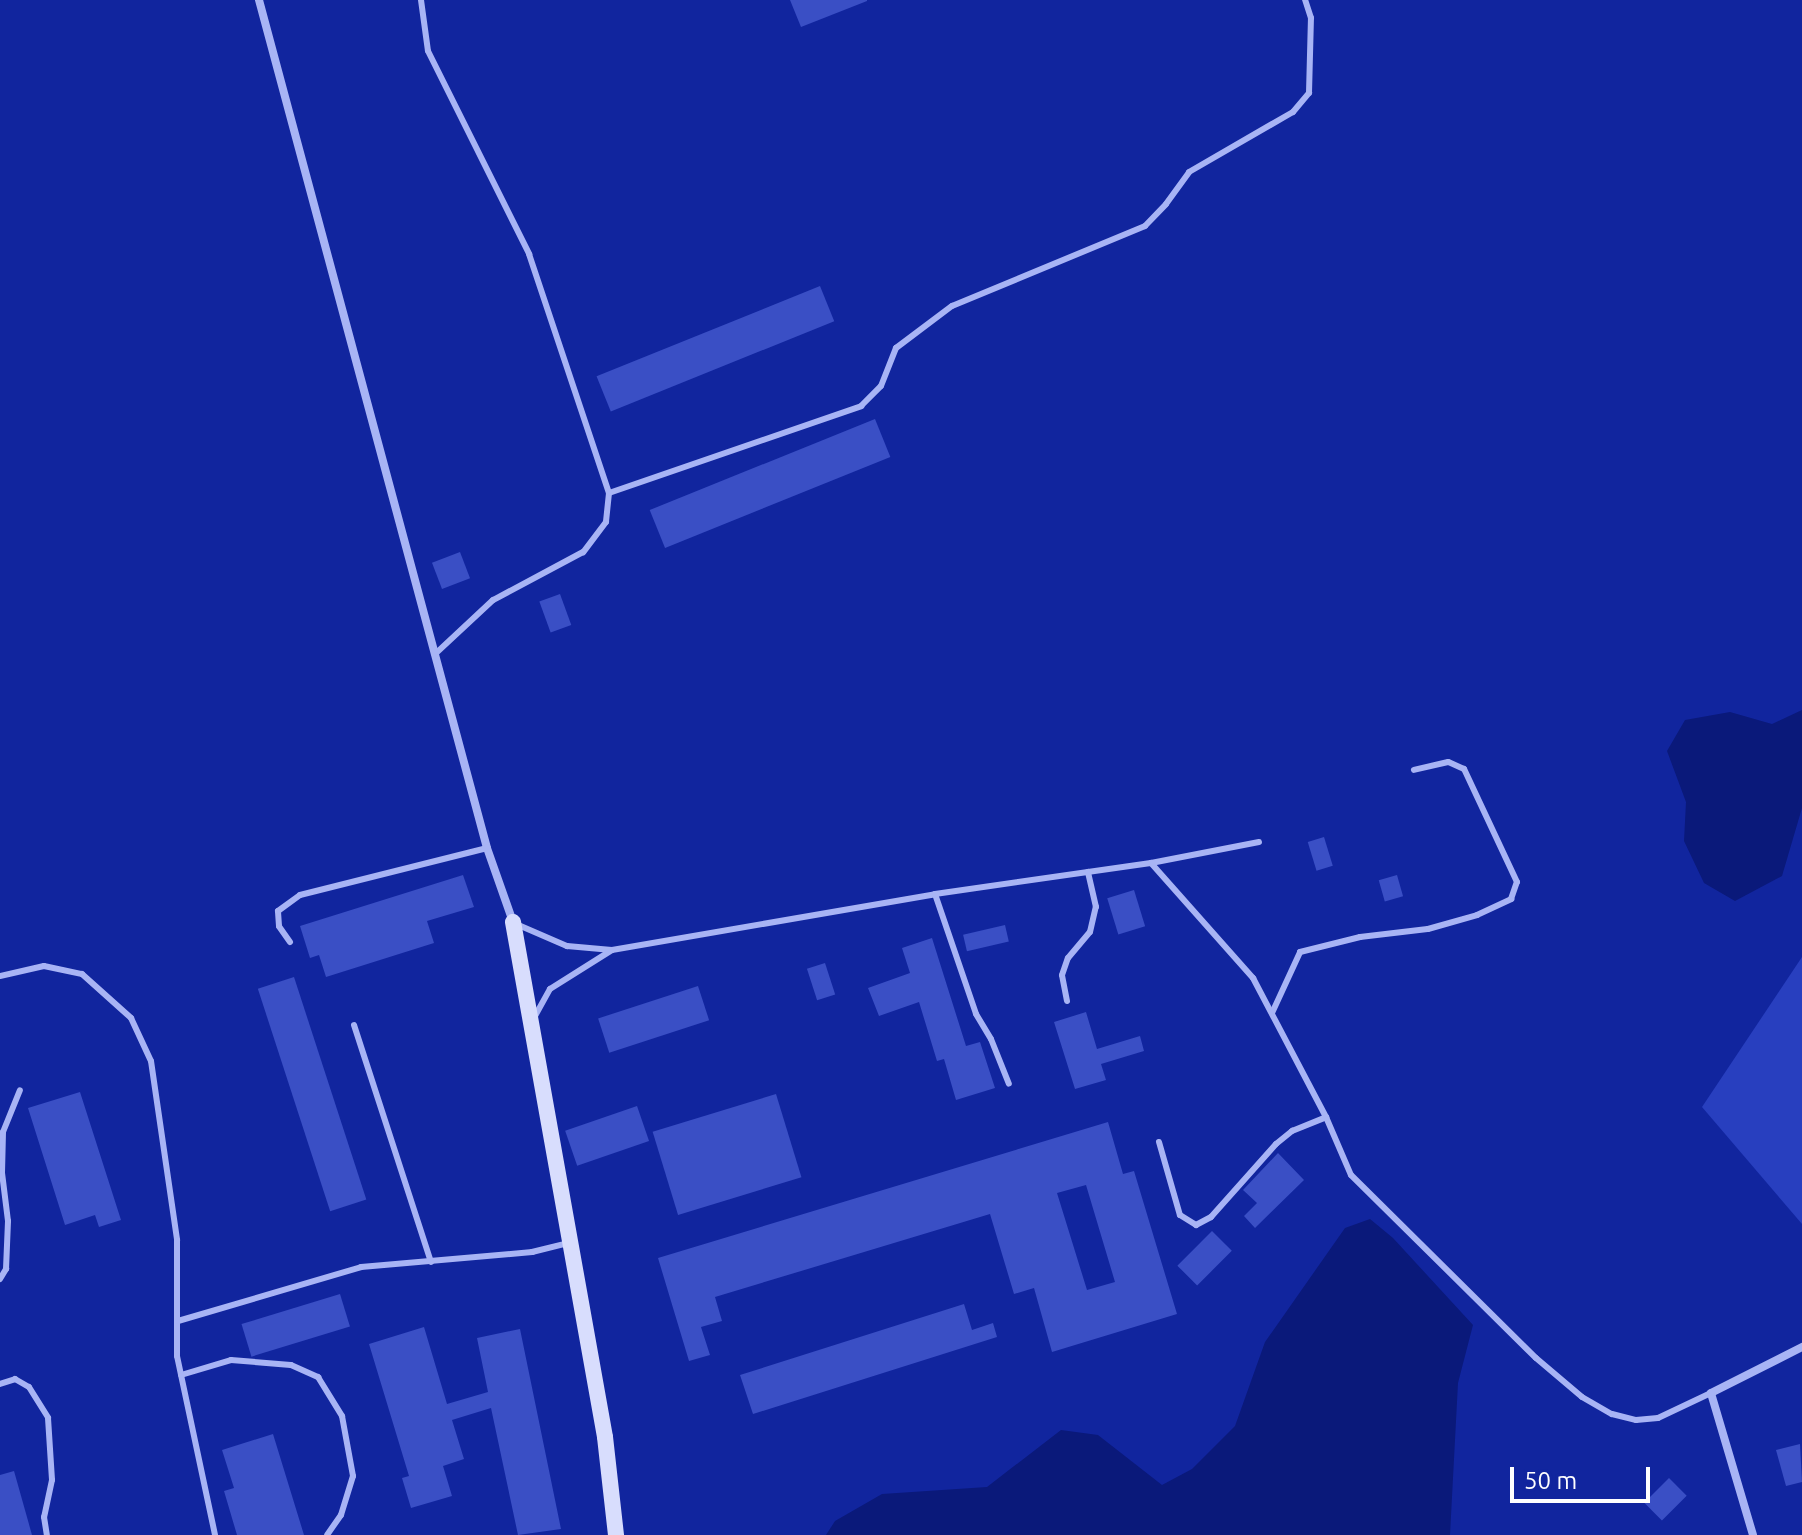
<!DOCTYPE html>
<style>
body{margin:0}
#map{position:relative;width:1802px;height:1535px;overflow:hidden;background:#11259e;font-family:Ubuntu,sans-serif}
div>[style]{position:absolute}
.green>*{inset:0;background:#283fbf}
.water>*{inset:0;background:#0a197a}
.building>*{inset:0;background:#3a4fc5;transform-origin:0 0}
.lane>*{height:6px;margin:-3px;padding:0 3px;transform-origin:3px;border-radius:3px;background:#a8b4f5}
.street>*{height:8px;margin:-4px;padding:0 4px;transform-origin:4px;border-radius:4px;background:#a8b4f5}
.secondary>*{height:16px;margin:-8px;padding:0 8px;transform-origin:8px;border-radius:8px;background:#d8ddfd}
span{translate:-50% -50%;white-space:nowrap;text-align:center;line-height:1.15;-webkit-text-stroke:6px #11259e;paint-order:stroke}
.scale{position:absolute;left:1510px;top:1467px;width:140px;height:36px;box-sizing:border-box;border:4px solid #fff;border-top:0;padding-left:10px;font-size:24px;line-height:28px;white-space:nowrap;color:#fff;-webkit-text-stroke:6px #11259e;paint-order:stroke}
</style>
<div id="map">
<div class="green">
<div style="clip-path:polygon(1802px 957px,1802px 1224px,1702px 1107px)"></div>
</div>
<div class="water">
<div style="clip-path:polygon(1802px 710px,1802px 808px,1782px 876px,1735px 901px,1704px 883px,1684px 841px,1686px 802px,1667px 751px,1685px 720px,1730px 712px,1772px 724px)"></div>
<div style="clip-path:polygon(1370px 1219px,1393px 1238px,1473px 1325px,1458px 1383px,1450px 1535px,826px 1535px,835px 1521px,882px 1494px,987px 1487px,1061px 1430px,1098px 1435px,1162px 1485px,1192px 1469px,1235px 1426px,1265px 1342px,1345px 1228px)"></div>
</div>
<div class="building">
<div style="clip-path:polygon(790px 0,867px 0,867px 1px,801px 27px)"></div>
<div style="left:820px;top:286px;width:38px;height:241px;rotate:68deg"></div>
<div style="left:875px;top:419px;width:41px;height:243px;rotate:68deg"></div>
<div style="left:460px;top:552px;width:28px;height:30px;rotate:69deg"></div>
<div style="left:560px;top:594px;width:33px;height:22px;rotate:70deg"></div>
<div style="left:1324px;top:837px;width:30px;height:17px;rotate:73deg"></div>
<div style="clip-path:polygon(463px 875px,474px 907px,427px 921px,434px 943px,326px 977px,319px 955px,310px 958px,300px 926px)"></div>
<div style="left:1397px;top:875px;width:22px;height:19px;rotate:74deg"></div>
<div style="left:1134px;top:890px;width:38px;height:28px;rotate:73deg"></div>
<div style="left:1005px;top:925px;width:17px;height:43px;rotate:77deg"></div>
<div style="clip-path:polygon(932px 938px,966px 1046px,980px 1042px,995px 1088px,956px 1100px,944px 1059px,937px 1061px,919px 1002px,879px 1016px,868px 988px,910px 973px,902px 948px)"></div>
<div style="left:825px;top:963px;width:33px;height:19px;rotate:72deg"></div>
<div style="left:294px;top:977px;width:234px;height:38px;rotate:72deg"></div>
<div style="left:698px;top:986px;width:36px;height:105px;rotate:72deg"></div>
<div style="clip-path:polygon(1086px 1012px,1097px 1049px,1140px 1036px,1144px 1051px,1101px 1064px,1106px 1080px,1075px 1089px,1054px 1022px)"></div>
<div style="clip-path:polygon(80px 1092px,121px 1220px,99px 1227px,95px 1215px,65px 1225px,28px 1108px)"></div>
<div style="left:776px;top:1094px;width:87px;height:129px;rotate:73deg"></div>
<div style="left:637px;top:1106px;width:37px;height:76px;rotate:71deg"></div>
<div style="clip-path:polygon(evenodd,1108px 1122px,1123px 1174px,1134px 1171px,1177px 1314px,1052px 1352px,1034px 1288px,1014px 1294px,990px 1214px,715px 1297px,722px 1321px,701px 1327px,710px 1355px,689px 1361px,658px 1258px,1108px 1122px,1086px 1185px,1115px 1282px,1087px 1290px,1057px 1193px,1086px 1185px)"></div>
<div style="clip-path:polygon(1278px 1153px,1304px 1180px,1255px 1228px,1244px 1216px,1257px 1203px,1243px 1190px)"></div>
<div style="left:1212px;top:1231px;width:28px;height:49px;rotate:45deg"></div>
<div style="left:340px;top:1294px;width:34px;height:103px;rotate:73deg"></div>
<div style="clip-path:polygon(964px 1304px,972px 1330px,993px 1323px,997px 1337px,753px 1414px,740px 1375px)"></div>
<div style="clip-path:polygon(424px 1327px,447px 1404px,488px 1392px,477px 1338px,520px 1329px,561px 1529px,518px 1535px,491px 1408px,452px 1420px,464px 1459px,443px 1466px,452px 1496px,411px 1508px,402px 1478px,409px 1476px,369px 1344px)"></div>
<div style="clip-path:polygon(273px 1434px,304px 1535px,237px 1535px,224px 1491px,234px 1488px,222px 1450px)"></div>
<div style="clip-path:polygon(1800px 1444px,1802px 1482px,1786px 1486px,1776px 1450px)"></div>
<div style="clip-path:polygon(14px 1471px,32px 1535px,0 1535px,0 1475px)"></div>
<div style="left:1669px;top:1478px;width:25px;height:35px;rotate:45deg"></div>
</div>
<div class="lane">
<div style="left:421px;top:0;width:51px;rotate:82.2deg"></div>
<div style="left:428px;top:51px;width:227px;rotate:63.5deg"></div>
<div style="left:529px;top:254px;width:252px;rotate:71.5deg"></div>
<div style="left:609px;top:493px;width:29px;rotate:96deg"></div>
<div style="left:606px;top:522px;width:38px;rotate:127deg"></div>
<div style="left:583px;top:552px;width:102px;rotate:151.9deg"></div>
<div style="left:493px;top:600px;width:79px;rotate:137deg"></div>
<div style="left:609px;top:493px;width:267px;rotate:-19deg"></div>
<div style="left:861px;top:406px;width:28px;rotate:-45deg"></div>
<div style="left:881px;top:386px;width:41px;rotate:-68.5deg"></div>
<div style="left:896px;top:348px;width:70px;rotate:-36.9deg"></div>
<div style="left:952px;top:306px;width:209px;rotate:-22.5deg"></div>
<div style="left:1145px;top:226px;width:30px;rotate:-46deg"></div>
<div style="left:1166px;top:204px;width:39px;rotate:-54deg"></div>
<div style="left:1189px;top:172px;width:120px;rotate:-30deg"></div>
<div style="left:1293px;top:112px;width:25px;rotate:-50deg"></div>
<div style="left:1309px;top:93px;width:75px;rotate:-88.5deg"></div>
<div style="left:1311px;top:18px;width:19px;rotate:-108deg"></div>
<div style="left:1151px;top:863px;width:154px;rotate:48.4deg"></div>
<div style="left:1253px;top:978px;width:157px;rotate:62.3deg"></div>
<div style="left:1326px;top:1117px;width:63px;rotate:66.7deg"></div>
<div style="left:1351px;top:1175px;width:260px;rotate:44.7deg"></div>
<div style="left:1536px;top:1358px;width:60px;rotate:40.3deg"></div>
<div style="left:1582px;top:1397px;width:34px;rotate:30deg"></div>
<div style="left:1612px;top:1414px;width:25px;rotate:14deg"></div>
<div style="left:1636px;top:1420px;width:22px;rotate:-5deg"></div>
<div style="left:1658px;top:1418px;width:59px;rotate:-25.3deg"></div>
<div style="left:935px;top:894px;width:127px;rotate:71.1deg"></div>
<div style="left:976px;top:1014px;width:29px;rotate:59deg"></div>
<div style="left:991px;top:1039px;width:48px;rotate:68.2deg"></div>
<div style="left:516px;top:924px;width:56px;rotate:23.3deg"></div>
<div style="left:567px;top:946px;width:45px;rotate:5.1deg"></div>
<div style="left:290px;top:942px;width:19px;rotate:-125deg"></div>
<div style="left:279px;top:926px;width:15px;rotate:-94deg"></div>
<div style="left:278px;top:911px;width:27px;rotate:-36deg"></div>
<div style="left:300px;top:895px;width:193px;rotate:-14.1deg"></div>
<div style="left:0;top:976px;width:45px;rotate:-12.8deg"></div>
<div style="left:44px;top:966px;width:39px;rotate:12deg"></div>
<div style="left:82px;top:974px;width:66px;rotate:41.9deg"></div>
<div style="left:131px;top:1018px;width:47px;rotate:65.1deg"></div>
<div style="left:151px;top:1061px;width:181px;rotate:81.7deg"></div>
<div style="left:177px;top:1240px;width:116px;rotate:90deg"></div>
<div style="left:177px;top:1356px;width:183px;rotate:78deg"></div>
<div style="left:1067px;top:1001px;width:26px;rotate:-101deg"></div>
<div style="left:1062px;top:975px;width:18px;rotate:-71deg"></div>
<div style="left:1068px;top:958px;width:34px;rotate:-50deg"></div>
<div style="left:1090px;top:932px;width:26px;rotate:-77deg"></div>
<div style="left:1096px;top:907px;width:36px;rotate:-103deg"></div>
<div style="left:1272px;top:1013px;width:67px;rotate:-65.3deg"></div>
<div style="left:1300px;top:952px;width:62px;rotate:-14deg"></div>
<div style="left:1360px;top:937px;width:68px;rotate:-6.7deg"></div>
<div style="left:1428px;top:929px;width:51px;rotate:-15.9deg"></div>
<div style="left:1477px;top:915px;width:38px;rotate:-25deg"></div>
<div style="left:1511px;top:899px;width:18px;rotate:-71deg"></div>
<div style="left:1517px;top:882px;width:125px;rotate:-115.1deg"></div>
<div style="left:1464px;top:769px;width:17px;rotate:-156deg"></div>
<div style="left:1448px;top:762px;width:35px;rotate:167deg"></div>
<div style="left:535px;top:1016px;width:31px;rotate:-61deg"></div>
<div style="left:550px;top:989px;width:73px;rotate:-32.2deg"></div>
<div style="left:612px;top:950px;width:328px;rotate:-9.8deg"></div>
<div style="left:935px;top:894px;width:218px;rotate:-8.2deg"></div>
<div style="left:1151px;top:863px;width:110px;rotate:-11deg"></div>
<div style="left:354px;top:1025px;width:249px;rotate:72deg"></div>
<div style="left:1159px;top:1142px;width:76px;rotate:74deg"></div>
<div style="left:1180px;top:1215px;width:19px;rotate:32deg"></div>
<div style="left:1196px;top:1225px;width:17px;rotate:-28deg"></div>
<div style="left:1211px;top:1217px;width:98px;rotate:-48.3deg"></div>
<div style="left:1276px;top:1144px;width:21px;rotate:-39deg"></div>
<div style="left:1292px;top:1131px;width:37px;rotate:-22deg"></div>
<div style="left:0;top:1279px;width:12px;rotate:-59deg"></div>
<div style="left:6px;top:1269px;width:48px;rotate:-87.6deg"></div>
<div style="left:8px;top:1221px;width:48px;rotate:-97.1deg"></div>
<div style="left:2px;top:1173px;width:41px;rotate:-88.6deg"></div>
<div style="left:3px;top:1132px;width:45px;rotate:-68deg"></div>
<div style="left:178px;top:1321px;width:191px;rotate:-16.4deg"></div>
<div style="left:361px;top:1267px;width:172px;rotate:-5deg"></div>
<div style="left:532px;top:1252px;width:38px;rotate:-14deg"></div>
<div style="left:181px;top:1375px;width:52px;rotate:-16.7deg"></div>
<div style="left:231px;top:1360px;width:60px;rotate:4.8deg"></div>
<div style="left:291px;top:1365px;width:30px;rotate:24deg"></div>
<div style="left:318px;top:1377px;width:46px;rotate:58.4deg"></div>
<div style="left:342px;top:1416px;width:61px;rotate:79.6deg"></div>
<div style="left:353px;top:1476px;width:41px;rotate:107.1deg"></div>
<div style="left:341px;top:1515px;width:24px;rotate:125deg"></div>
<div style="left:0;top:1384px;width:16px;rotate:-18deg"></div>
<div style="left:15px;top:1379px;width:16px;rotate:30deg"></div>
<div style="left:29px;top:1387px;width:36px;rotate:58deg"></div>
<div style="left:48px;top:1418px;width:62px;rotate:86.3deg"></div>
<div style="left:52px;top:1480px;width:38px;rotate:102deg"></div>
<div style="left:44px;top:1517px;width:18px;rotate:81deg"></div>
</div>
<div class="street">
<div style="left:259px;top:0;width:878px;rotate:74.95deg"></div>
<div style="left:487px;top:848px;width:78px;rotate:70.6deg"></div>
<div style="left:1753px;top:1535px;width:148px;rotate:-106.5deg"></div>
<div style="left:1711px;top:1393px;width:102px;rotate:-26.8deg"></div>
</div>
<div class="secondary">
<div style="left:513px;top:922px;width:523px;rotate:79.87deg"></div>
<div style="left:605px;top:1437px;width:99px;rotate:83.6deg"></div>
</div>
<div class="scale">50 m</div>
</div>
